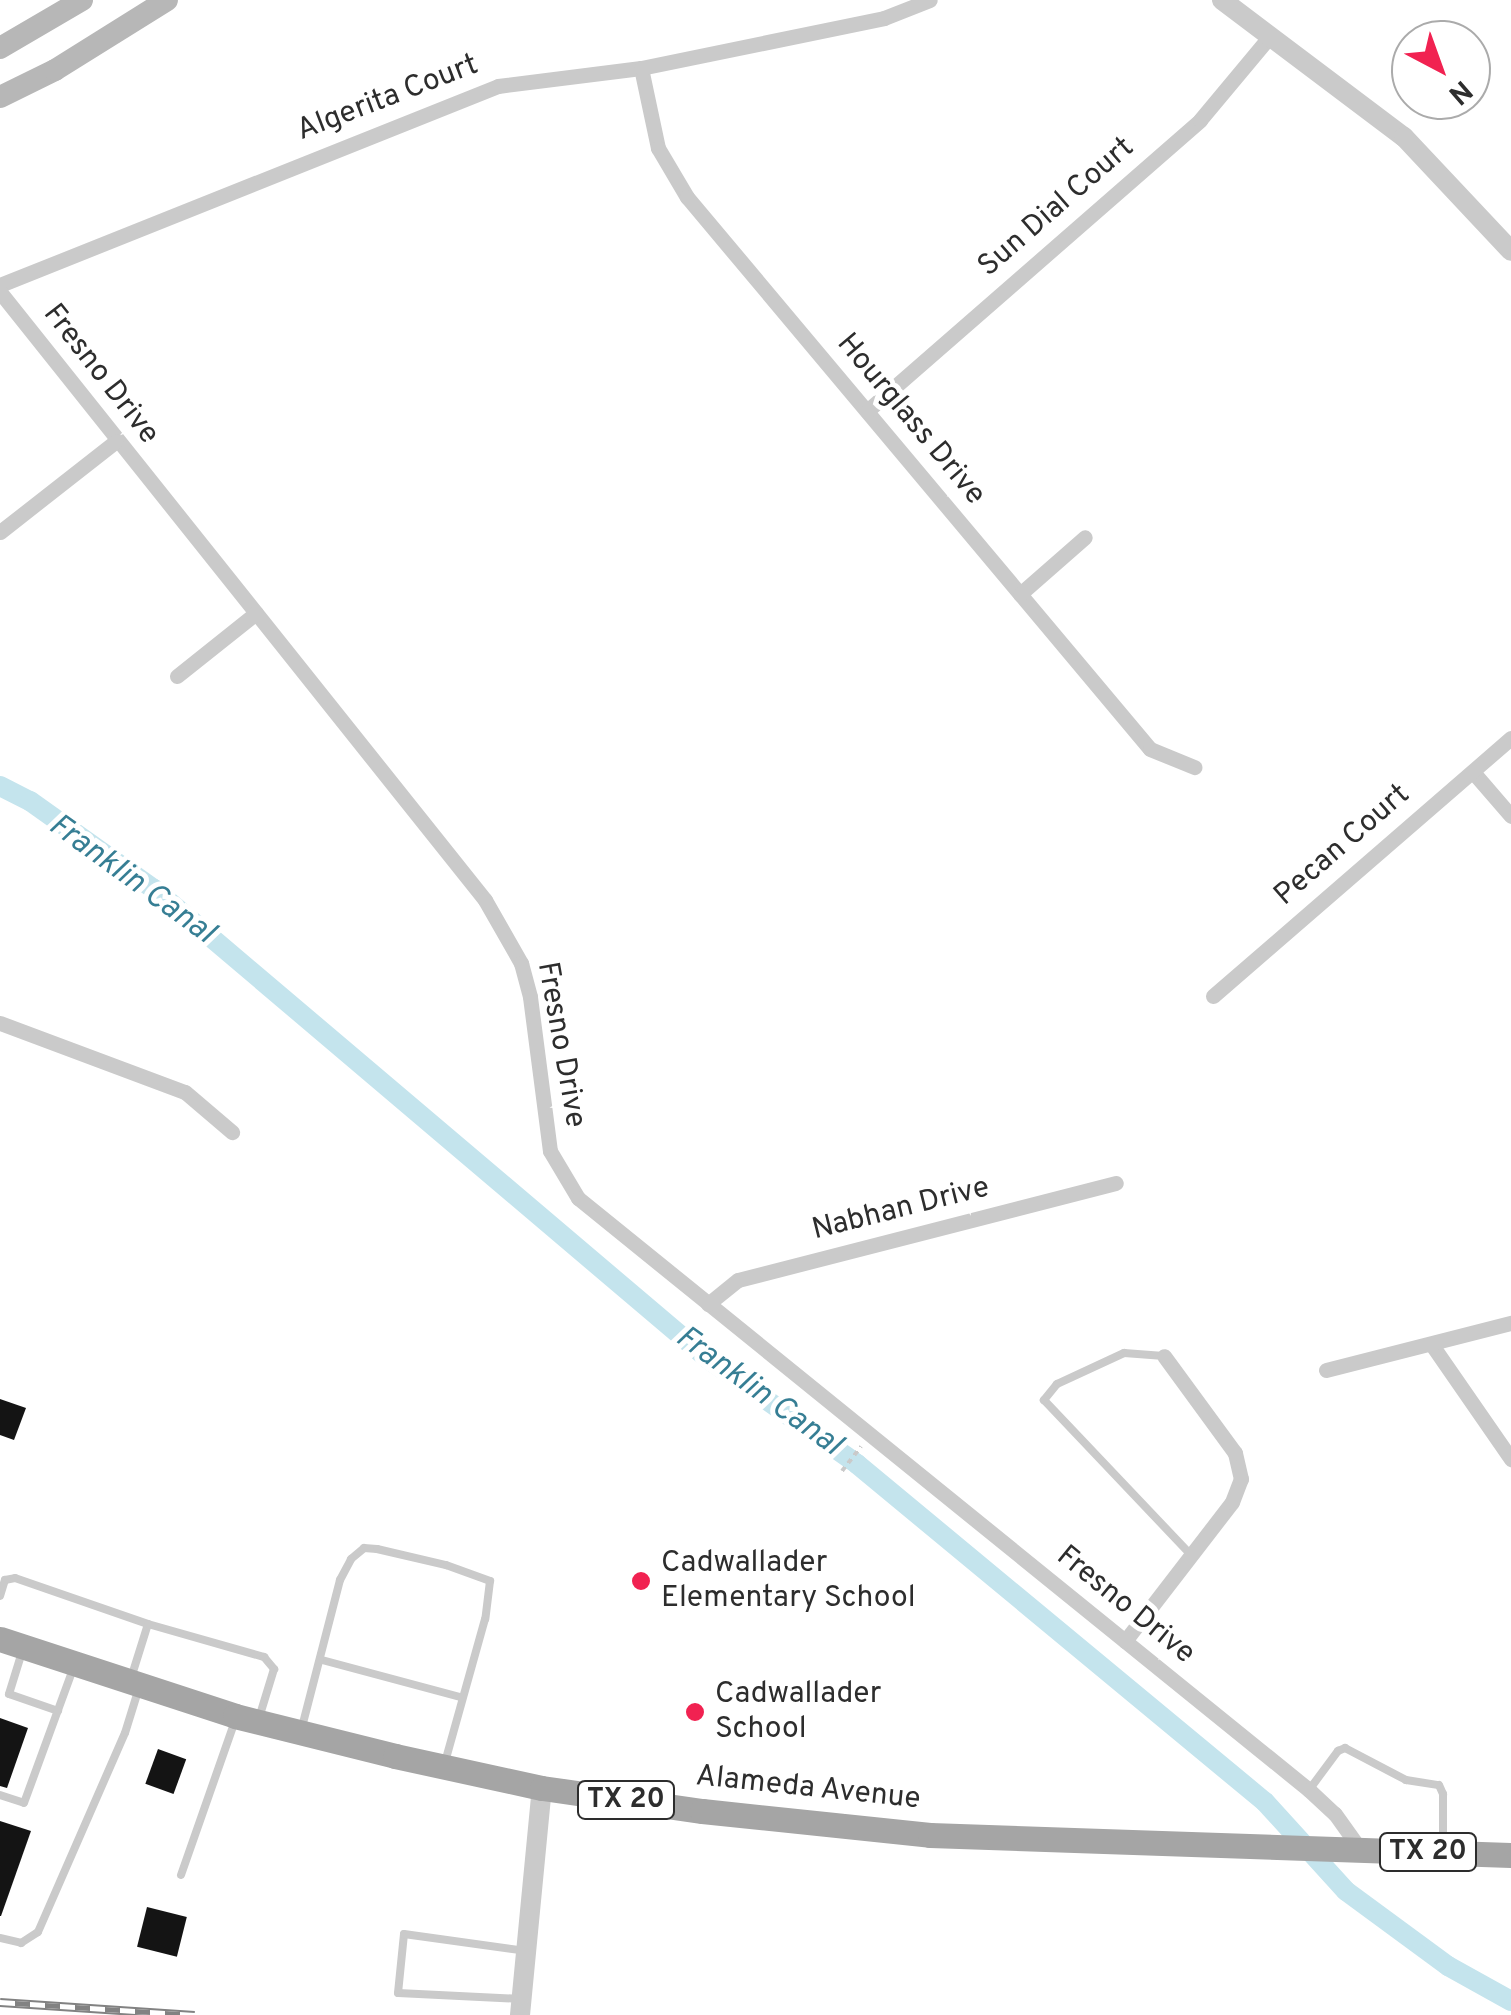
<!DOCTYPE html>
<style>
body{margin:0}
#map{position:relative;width:1511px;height:2015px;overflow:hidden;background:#fff;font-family:Overpass,sans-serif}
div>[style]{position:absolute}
.canal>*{height:20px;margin:-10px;padding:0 10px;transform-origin:10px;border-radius:10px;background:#c4e4ed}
.building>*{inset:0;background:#141414;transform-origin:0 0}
.path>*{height:4px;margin-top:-2px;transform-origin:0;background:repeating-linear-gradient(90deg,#cacaca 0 5px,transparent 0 10px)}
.service>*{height:8px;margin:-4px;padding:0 4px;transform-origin:4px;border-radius:4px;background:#cacaca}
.minor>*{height:15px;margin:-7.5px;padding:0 7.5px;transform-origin:7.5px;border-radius:7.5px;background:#cacaca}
.tertiary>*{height:20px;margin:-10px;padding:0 10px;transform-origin:10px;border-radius:10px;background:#cacaca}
.secondary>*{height:22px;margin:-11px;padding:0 11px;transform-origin:11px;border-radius:11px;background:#b7b7b7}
.primary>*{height:25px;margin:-12.5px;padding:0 12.5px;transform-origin:12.5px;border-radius:12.5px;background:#a5a5a5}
.rail>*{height:9px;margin-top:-4.5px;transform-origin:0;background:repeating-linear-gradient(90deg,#fff 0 15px,#828282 0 30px);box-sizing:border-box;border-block:2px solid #828282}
.dots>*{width:28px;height:28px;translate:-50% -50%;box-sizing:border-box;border:5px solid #fff;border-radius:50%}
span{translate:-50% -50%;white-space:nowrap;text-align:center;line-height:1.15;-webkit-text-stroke:10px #fff;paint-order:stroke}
.shield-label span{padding:2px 8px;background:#fff;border:2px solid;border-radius:8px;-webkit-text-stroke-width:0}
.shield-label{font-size:28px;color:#2d2d2d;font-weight:700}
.street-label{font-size:30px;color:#2d2d2d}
.poi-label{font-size:30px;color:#2d2d2d}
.left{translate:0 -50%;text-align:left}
.water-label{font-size:32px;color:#367e94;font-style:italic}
.north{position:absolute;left:1391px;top:20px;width:100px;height:100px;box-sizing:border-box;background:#fff;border:2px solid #ababab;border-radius:50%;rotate:139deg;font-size:28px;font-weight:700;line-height:40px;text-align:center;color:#2d2d2d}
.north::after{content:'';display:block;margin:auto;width:35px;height:45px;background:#f12251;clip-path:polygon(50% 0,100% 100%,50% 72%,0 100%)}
</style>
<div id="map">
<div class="canal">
<div style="left:0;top:786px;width:34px;rotate:27deg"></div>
<div style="left:30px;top:801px;width:152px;rotate:35.4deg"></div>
<div style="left:154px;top:889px;width:725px;rotate:40.3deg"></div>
<div style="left:707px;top:1358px;width:184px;rotate:35.2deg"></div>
<div style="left:857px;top:1464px;width:530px;rotate:39.64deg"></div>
<div style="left:1265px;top:1802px;width:120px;rotate:47.7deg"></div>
<div style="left:1346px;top:1891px;width:127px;rotate:36.3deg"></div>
<div style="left:1448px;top:1966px;width:72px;rotate:29.1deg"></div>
</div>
<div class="building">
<div style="clip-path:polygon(0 1399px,26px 1408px,14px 1440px,0 1435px)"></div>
<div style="clip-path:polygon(0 1718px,28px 1728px,7px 1788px,0 1786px)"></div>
<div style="left:158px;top:1749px;width:30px;height:37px;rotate:20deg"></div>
<div style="clip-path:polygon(0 1821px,31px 1831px,1px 1916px,0 1916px)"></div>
<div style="left:147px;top:1907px;width:41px;height:41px;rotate:14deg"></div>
</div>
<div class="path">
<div style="left:842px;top:1471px;width:31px;rotate:-52deg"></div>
</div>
<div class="service">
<div style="left:1164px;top:1356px;width:40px;rotate:-175.7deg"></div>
<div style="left:1124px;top:1353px;width:74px;rotate:155.2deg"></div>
<div style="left:1057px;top:1384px;width:21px;rotate:129deg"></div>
<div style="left:1044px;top:1400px;width:214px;rotate:46.5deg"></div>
<div style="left:0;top:1596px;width:17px;rotate:-73deg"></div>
<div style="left:5px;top:1580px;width:10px;rotate:-11deg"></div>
<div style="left:15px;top:1578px;width:141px;rotate:19.1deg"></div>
<div style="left:22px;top:1652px;width:44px;rotate:107.2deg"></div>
<div style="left:9px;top:1694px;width:52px;rotate:19.1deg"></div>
<div style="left:322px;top:1660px;width:143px;rotate:15deg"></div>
<div style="left:132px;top:1675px;width:53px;rotate:-72.6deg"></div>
<div style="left:148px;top:1624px;width:121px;rotate:15.9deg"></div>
<div style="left:264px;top:1657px;width:16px;rotate:50deg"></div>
<div style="left:274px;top:1669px;width:51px;rotate:107deg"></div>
<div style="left:302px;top:1727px;width:152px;rotate:-75.5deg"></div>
<div style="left:340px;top:1580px;width:24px;rotate:-62deg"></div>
<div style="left:351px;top:1559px;width:17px;rotate:-40deg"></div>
<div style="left:364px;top:1548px;width:13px;rotate:4deg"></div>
<div style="left:377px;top:1549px;width:71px;rotate:13.1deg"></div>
<div style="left:446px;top:1565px;width:47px;rotate:20deg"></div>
<div style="left:490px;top:1581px;width:38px;rotate:97deg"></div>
<div style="left:485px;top:1619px;width:148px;rotate:105.6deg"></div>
<div style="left:1309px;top:1790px;width:49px;rotate:-53.4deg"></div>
<div style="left:1338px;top:1751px;width:8px;rotate:-23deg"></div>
<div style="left:1345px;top:1748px;width:69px;rotate:27.7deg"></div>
<div style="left:1406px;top:1780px;width:33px;rotate:9deg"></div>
<div style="left:1439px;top:1785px;width:10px;rotate:66deg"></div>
<div style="left:1443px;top:1794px;width:56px;rotate:90deg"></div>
<div style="left:0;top:1795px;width:25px;rotate:18deg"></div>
<div style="left:24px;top:1803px;width:143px;rotate:-69.9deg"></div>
<div style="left:181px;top:1875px;width:163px;rotate:-70.7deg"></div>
<div style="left:0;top:1938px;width:22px;rotate:13deg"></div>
<div style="left:21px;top:1943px;width:20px;rotate:-33deg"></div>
<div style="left:38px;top:1932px;width:217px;rotate:-66.4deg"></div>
<div style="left:125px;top:1733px;width:44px;rotate:-72.8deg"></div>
<div style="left:521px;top:1999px;width:123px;rotate:-177.2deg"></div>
<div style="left:398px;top:1993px;width:59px;rotate:-84.2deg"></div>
<div style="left:404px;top:1934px;width:123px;rotate:7.9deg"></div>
</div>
<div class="minor">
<div style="left:641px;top:68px;width:82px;rotate:78deg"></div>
<div style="left:658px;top:148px;width:57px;rotate:59.4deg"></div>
<div style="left:687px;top:197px;width:720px;rotate:50.01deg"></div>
<div style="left:1150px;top:749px;width:48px;rotate:22.2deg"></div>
<div style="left:0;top:285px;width:536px;rotate:-21.78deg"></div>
<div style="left:498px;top:86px;width:144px;rotate:-7.2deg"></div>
<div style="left:641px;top:68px;width:248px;rotate:-11.6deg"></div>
<div style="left:884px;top:18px;width:49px;rotate:-21.4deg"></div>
<div style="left:0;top:292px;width:778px;rotate:51.42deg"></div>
<div style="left:485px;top:900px;width:73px;rotate:60.3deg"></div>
<div style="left:521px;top:963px;width:35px;rotate:75deg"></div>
<div style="left:530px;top:997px;width:155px;rotate:82.6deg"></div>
<div style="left:550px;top:1151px;width:55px;rotate:59.2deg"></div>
<div style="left:578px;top:1198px;width:941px;rotate:39deg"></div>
<div style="left:1309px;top:1790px;width:35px;rotate:43deg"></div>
<div style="left:1335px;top:1814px;width:43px;rotate:54.5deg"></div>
<div style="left:867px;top:411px;width:442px;rotate:-41.1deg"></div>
<div style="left:1200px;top:120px;width:109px;rotate:-50.2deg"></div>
<div style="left:0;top:532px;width:147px;rotate:-38.1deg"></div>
<div style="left:1020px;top:594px;width:86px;rotate:-41.2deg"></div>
<div style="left:177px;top:676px;width:101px;rotate:-38.6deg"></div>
<div style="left:1473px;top:772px;width:58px;rotate:49.2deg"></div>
<div style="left:1213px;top:996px;width:394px;rotate:-40.9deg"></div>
<div style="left:0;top:1023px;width:197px;rotate:20.5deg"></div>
<div style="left:185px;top:1092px;width:62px;rotate:40.4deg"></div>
<div style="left:708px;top:1304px;width:38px;rotate:-39deg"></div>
<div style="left:738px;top:1280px;width:390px;rotate:-14.4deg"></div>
<div style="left:1432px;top:1345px;width:139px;rotate:55.3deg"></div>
<div style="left:1326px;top:1370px;width:191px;rotate:-14.3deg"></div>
<div style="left:1125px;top:1641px;width:175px;rotate:-52.4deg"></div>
<div style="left:1232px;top:1502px;width:25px;rotate:-69deg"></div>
<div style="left:1241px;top:1479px;width:27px;rotate:-103deg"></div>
<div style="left:1235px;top:1453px;width:120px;rotate:-126.2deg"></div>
</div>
<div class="tertiary">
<div style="left:1222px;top:0;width:228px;rotate:37deg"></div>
<div style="left:1404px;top:137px;width:156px;rotate:46.8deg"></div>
<div style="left:520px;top:2015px;width:228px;rotate:-84.5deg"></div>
</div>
<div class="secondary">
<div style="left:0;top:48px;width:95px;rotate:-30.3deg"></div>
<div style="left:0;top:97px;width:61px;rotate:-26.1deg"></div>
<div style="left:55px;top:70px;width:132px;rotate:-32deg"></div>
</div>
<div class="primary">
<div style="left:0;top:1639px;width:247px;rotate:18.1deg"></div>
<div style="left:235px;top:1716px;width:165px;rotate:14deg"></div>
<div style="left:395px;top:1756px;width:150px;rotate:12.3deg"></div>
<div style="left:542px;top:1788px;width:162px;rotate:8.2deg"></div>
<div style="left:702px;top:1811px;width:229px;rotate:6deg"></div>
<div style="left:930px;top:1835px;width:581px;rotate:1.97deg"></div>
</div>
<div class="rail">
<div style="left:0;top:2002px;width:195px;rotate:3.8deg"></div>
</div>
<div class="dots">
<div style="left:641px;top:1581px;background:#f12251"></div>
<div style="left:695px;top:1712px;background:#f12251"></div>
</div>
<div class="shield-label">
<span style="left:626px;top:1800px">TX 20</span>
<span style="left:1428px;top:1852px">TX 20</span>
</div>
<div class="street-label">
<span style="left:388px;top:99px;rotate:-21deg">Algerita Court</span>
<span style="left:1057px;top:208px;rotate:-41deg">Sun Dial Court</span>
<span style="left:100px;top:375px;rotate:52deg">Fresno Drive</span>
<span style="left:910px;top:420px;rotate:50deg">Hourglass Drive</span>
<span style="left:1343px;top:846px;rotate:-41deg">Pecan Court</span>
<span style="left:560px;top:1045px;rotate:80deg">Fresno Drive</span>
<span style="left:901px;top:1210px;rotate:-14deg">Nabhan Drive</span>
<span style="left:1125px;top:1606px;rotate:39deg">Fresno Drive</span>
<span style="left:808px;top:1789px;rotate:6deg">Alameda Avenue</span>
</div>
<div class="poi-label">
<span class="left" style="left:661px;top:1581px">Cadwallader<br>Elementary School</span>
<span class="left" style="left:715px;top:1712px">Cadwallader<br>School</span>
</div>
<div class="water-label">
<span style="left:131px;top:880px;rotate:36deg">Franklin Canal</span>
<span style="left:758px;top:1392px;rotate:36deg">Franklin Canal</span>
</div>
<div class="north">N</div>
</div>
